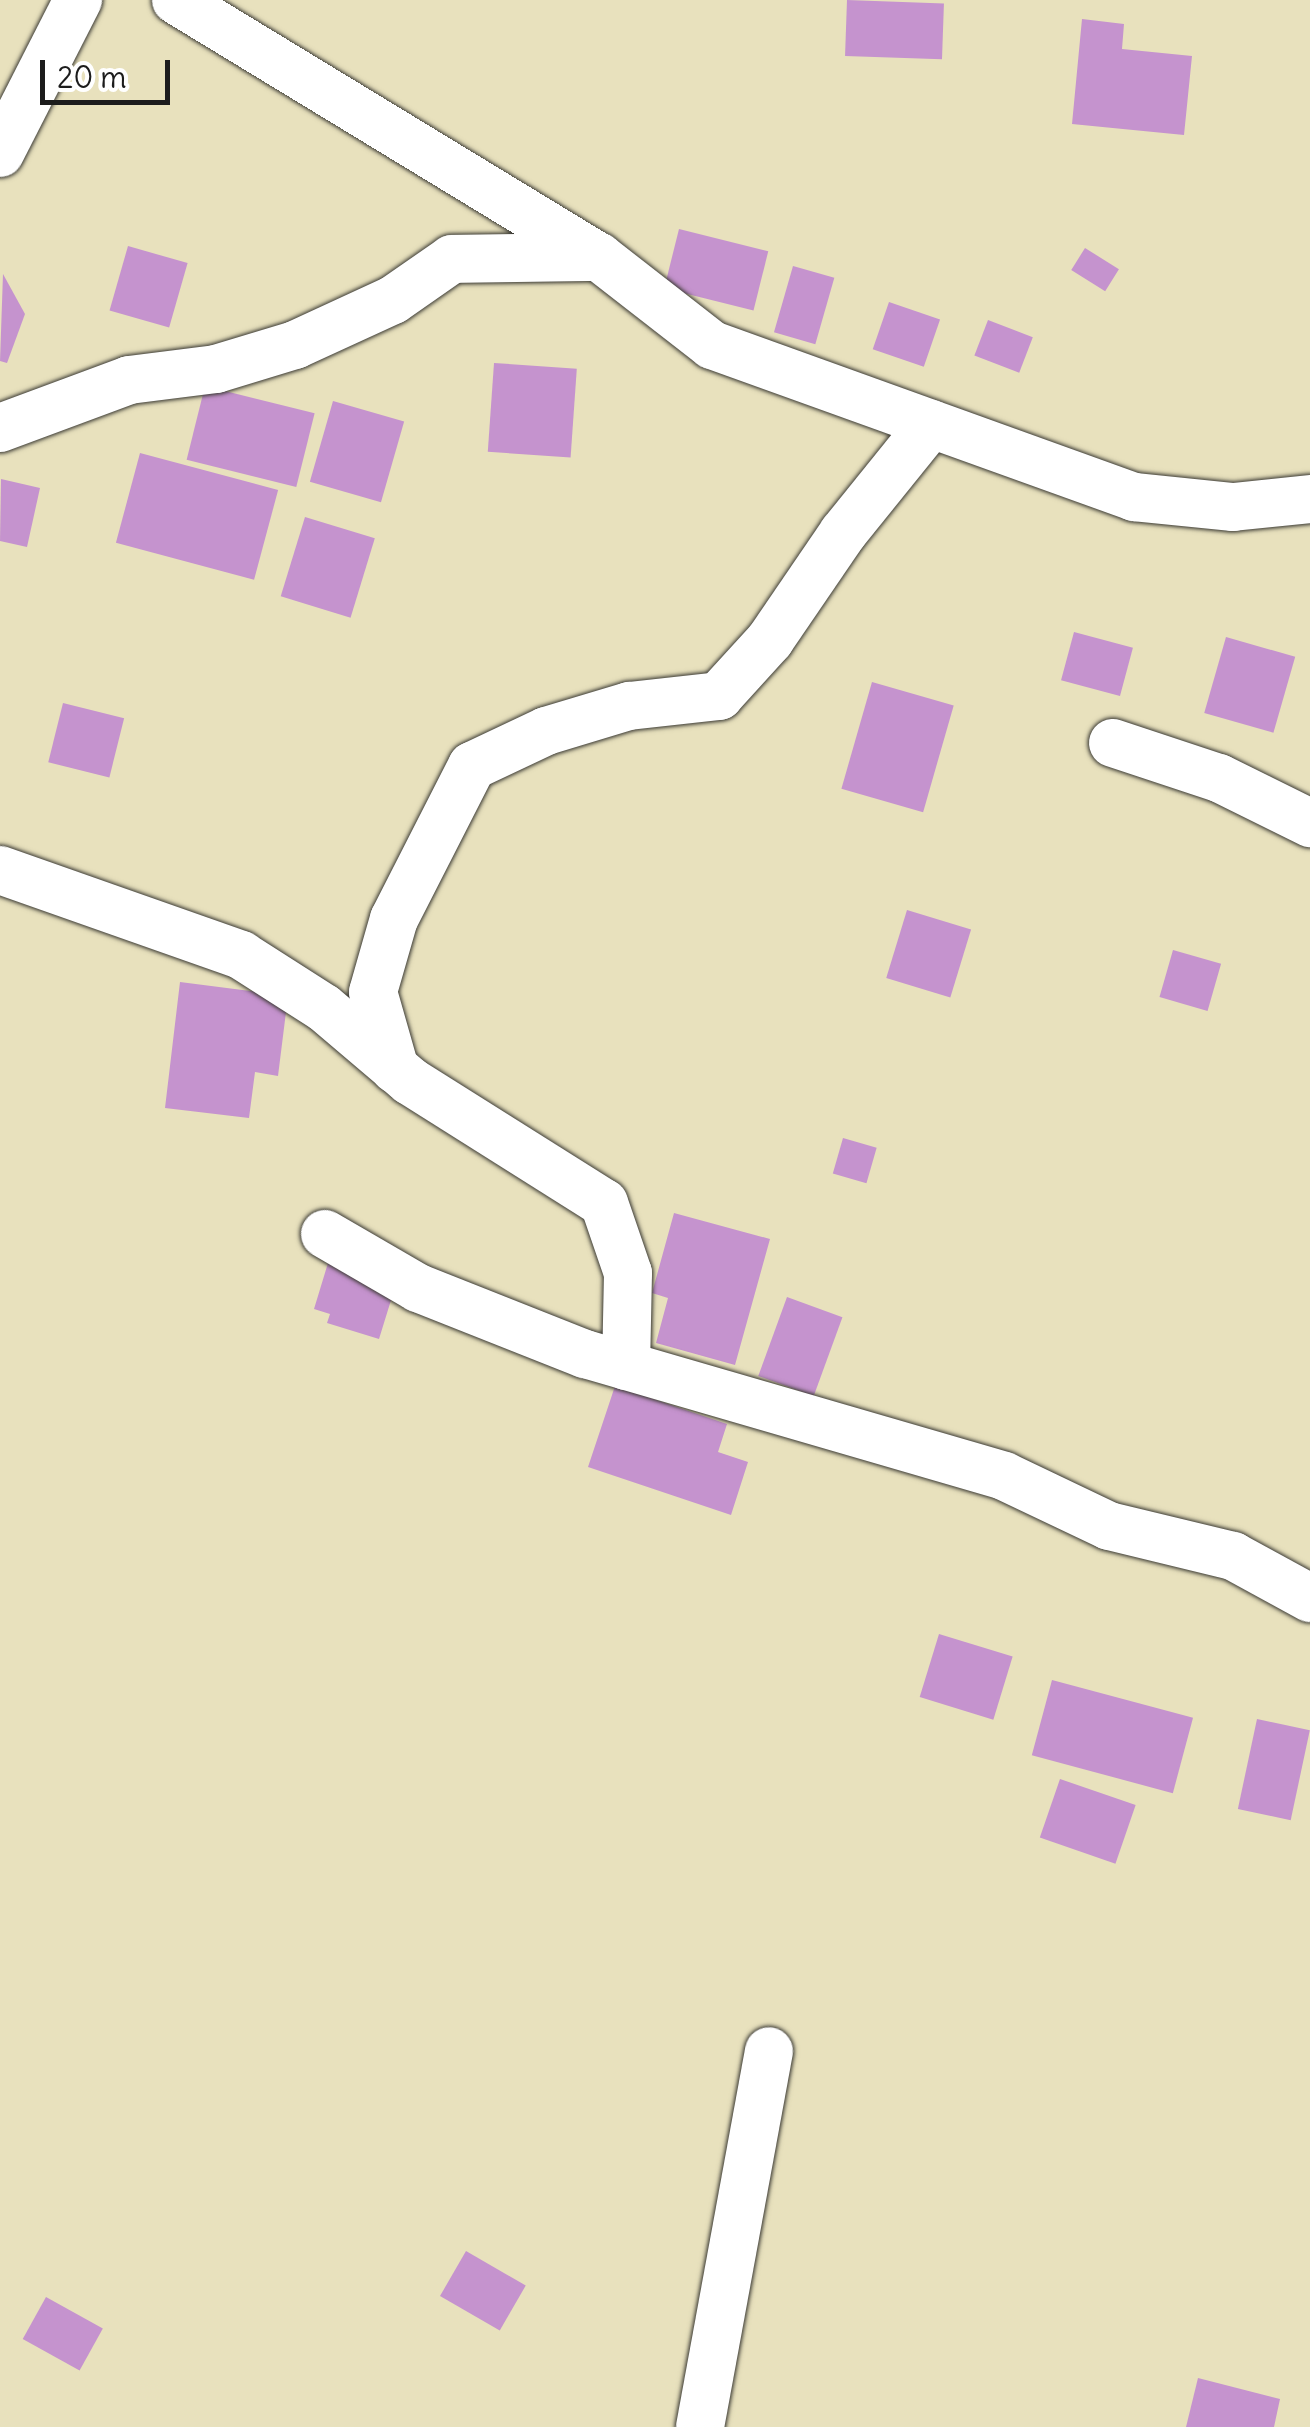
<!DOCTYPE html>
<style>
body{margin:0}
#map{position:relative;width:1310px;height:2427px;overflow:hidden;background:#e8e1bd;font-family:Delius,sans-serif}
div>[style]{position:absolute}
.building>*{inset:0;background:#c593ce;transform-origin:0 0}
.roads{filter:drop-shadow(0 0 2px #3b3a34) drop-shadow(0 0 2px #3b3a34)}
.minor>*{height:48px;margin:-24px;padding:0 24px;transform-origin:24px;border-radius:24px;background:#fff}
span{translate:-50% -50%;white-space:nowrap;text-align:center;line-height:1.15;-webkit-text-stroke:8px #fff;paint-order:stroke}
.scale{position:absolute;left:40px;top:60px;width:130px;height:45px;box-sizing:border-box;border:5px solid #1c1c1c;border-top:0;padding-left:12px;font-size:30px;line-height:35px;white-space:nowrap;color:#1c1c1c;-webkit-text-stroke:8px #fff;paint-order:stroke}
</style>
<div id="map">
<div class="building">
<div style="left:847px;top:0;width:97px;height:56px;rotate:2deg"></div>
<div style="clip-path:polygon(1082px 19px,1124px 24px,1122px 49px,1192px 56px,1184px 135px,1072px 124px)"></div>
<div style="left:679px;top:229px;width:92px;height:61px;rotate:14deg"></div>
<div style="left:128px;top:246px;width:62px;height:67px;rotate:16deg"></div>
<div style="left:1085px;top:248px;width:40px;height:26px;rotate:32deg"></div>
<div style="left:793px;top:266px;width:43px;height:69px;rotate:16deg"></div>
<div style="clip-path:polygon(3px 274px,25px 314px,7px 363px,0 361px)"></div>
<div style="left:889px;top:302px;width:54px;height:50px;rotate:19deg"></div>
<div style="left:988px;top:320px;width:48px;height:38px;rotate:21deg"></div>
<div style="left:494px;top:363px;width:83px;height:89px;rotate:4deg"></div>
<div style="left:205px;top:386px;width:113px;height:76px;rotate:14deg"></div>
<div style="left:333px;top:401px;width:74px;height:84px;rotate:16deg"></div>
<div style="left:140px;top:453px;width:143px;height:93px;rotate:15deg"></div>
<div style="clip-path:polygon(1px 479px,40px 488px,27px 547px,0 541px)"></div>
<div style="left:305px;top:517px;width:73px;height:83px;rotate:17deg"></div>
<div style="left:1074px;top:632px;width:61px;height:50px;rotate:15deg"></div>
<div style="left:1226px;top:637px;width:72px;height:79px;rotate:16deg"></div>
<div style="left:872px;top:682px;width:85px;height:111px;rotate:16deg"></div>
<div style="left:63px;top:703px;width:63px;height:61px;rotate:14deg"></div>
<div style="left:907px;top:910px;width:67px;height:71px;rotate:17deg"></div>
<div style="left:1173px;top:950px;width:50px;height:49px;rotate:16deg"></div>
<div style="clip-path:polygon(180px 982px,288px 996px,278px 1076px,255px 1072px,249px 1118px,165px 1108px)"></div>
<div style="left:843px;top:1138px;width:35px;height:37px;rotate:16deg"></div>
<div style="clip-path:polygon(674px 1213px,770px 1239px,735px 1365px,656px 1343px,668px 1298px,652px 1293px)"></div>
<div style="clip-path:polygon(328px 1263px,396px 1284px,379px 1339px,327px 1323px,330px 1314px,314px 1309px)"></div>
<div style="left:787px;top:1297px;width:59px;height:84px;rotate:20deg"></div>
<div style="clip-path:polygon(615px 1386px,727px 1424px,718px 1452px,748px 1462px,731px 1515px,588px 1467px)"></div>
<div style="left:939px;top:1634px;width:77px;height:66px;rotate:17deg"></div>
<div style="left:1052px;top:1680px;width:146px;height:78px;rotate:15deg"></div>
<div style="left:1257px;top:1719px;width:54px;height:92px;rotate:12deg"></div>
<div style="left:1060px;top:1779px;width:80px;height:62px;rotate:19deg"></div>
<div style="left:466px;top:2251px;width:69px;height:52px;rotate:30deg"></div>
<div style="left:46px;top:2297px;width:65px;height:48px;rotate:29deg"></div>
<div style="clip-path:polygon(1198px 2378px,1280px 2399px,1274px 2427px,1186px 2427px)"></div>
</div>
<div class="roads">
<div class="minor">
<div style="left:176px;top:0;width:495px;rotate:31.3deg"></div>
<div style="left:599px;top:257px;width:143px;rotate:37.9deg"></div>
<div style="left:712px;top:345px;width:449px;rotate:19.8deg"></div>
<div style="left:1134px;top:497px;width:100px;rotate:5.8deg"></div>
<div style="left:1233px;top:507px;width:77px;rotate:-5.9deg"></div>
<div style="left:0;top:153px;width:172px;rotate:-63deg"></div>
<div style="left:0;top:428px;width:138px;rotate:-20.4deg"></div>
<div style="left:129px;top:380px;width:88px;rotate:-7.2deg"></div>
<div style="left:216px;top:369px;width:83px;rotate:-16.9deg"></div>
<div style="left:295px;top:345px;width:108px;rotate:-24.7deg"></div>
<div style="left:393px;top:300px;width:72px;rotate:-34.8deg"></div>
<div style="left:452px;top:259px;width:147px;rotate:-0.8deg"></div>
<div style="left:1113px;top:743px;width:112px;rotate:18.3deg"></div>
<div style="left:1219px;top:778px;width:102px;rotate:26.3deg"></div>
<div style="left:0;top:870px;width:256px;rotate:19.4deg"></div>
<div style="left:241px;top:955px;width:98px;rotate:32.6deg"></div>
<div style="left:324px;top:1008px;width:113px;rotate:40.3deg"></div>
<div style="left:410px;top:1081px;width:229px;rotate:32.2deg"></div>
<div style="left:604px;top:1203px;width:74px;rotate:71.1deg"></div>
<div style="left:628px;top:1273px;width:93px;rotate:91.2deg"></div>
<div style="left:395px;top:1069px;width:80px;rotate:-105.9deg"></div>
<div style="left:373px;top:992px;width:76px;rotate:-74deg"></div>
<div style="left:394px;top:919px;width:172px;rotate:-63deg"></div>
<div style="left:472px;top:766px;width:82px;rotate:-25.3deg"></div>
<div style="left:546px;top:731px;width:87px;rotate:-16.8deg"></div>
<div style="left:629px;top:706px;width:91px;rotate:-6.3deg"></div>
<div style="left:719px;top:696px;width:76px;rotate:-47.7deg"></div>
<div style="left:770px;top:640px;width:130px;rotate:-55.7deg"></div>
<div style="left:843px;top:533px;width:140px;rotate:-51.1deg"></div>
<div style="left:325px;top:1234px;width:108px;rotate:30.1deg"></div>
<div style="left:418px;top:1288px;width:180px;rotate:21.6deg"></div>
<div style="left:585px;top:1354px;width:436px;rotate:16.2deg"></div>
<div style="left:1004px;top:1476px;width:116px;rotate:25.5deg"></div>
<div style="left:1109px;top:1526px;width:128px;rotate:13.6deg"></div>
<div style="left:1233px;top:1556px;width:88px;rotate:28.6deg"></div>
<div style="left:700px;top:2427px;width:382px;rotate:-79.6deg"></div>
</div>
</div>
<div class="scale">20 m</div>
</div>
